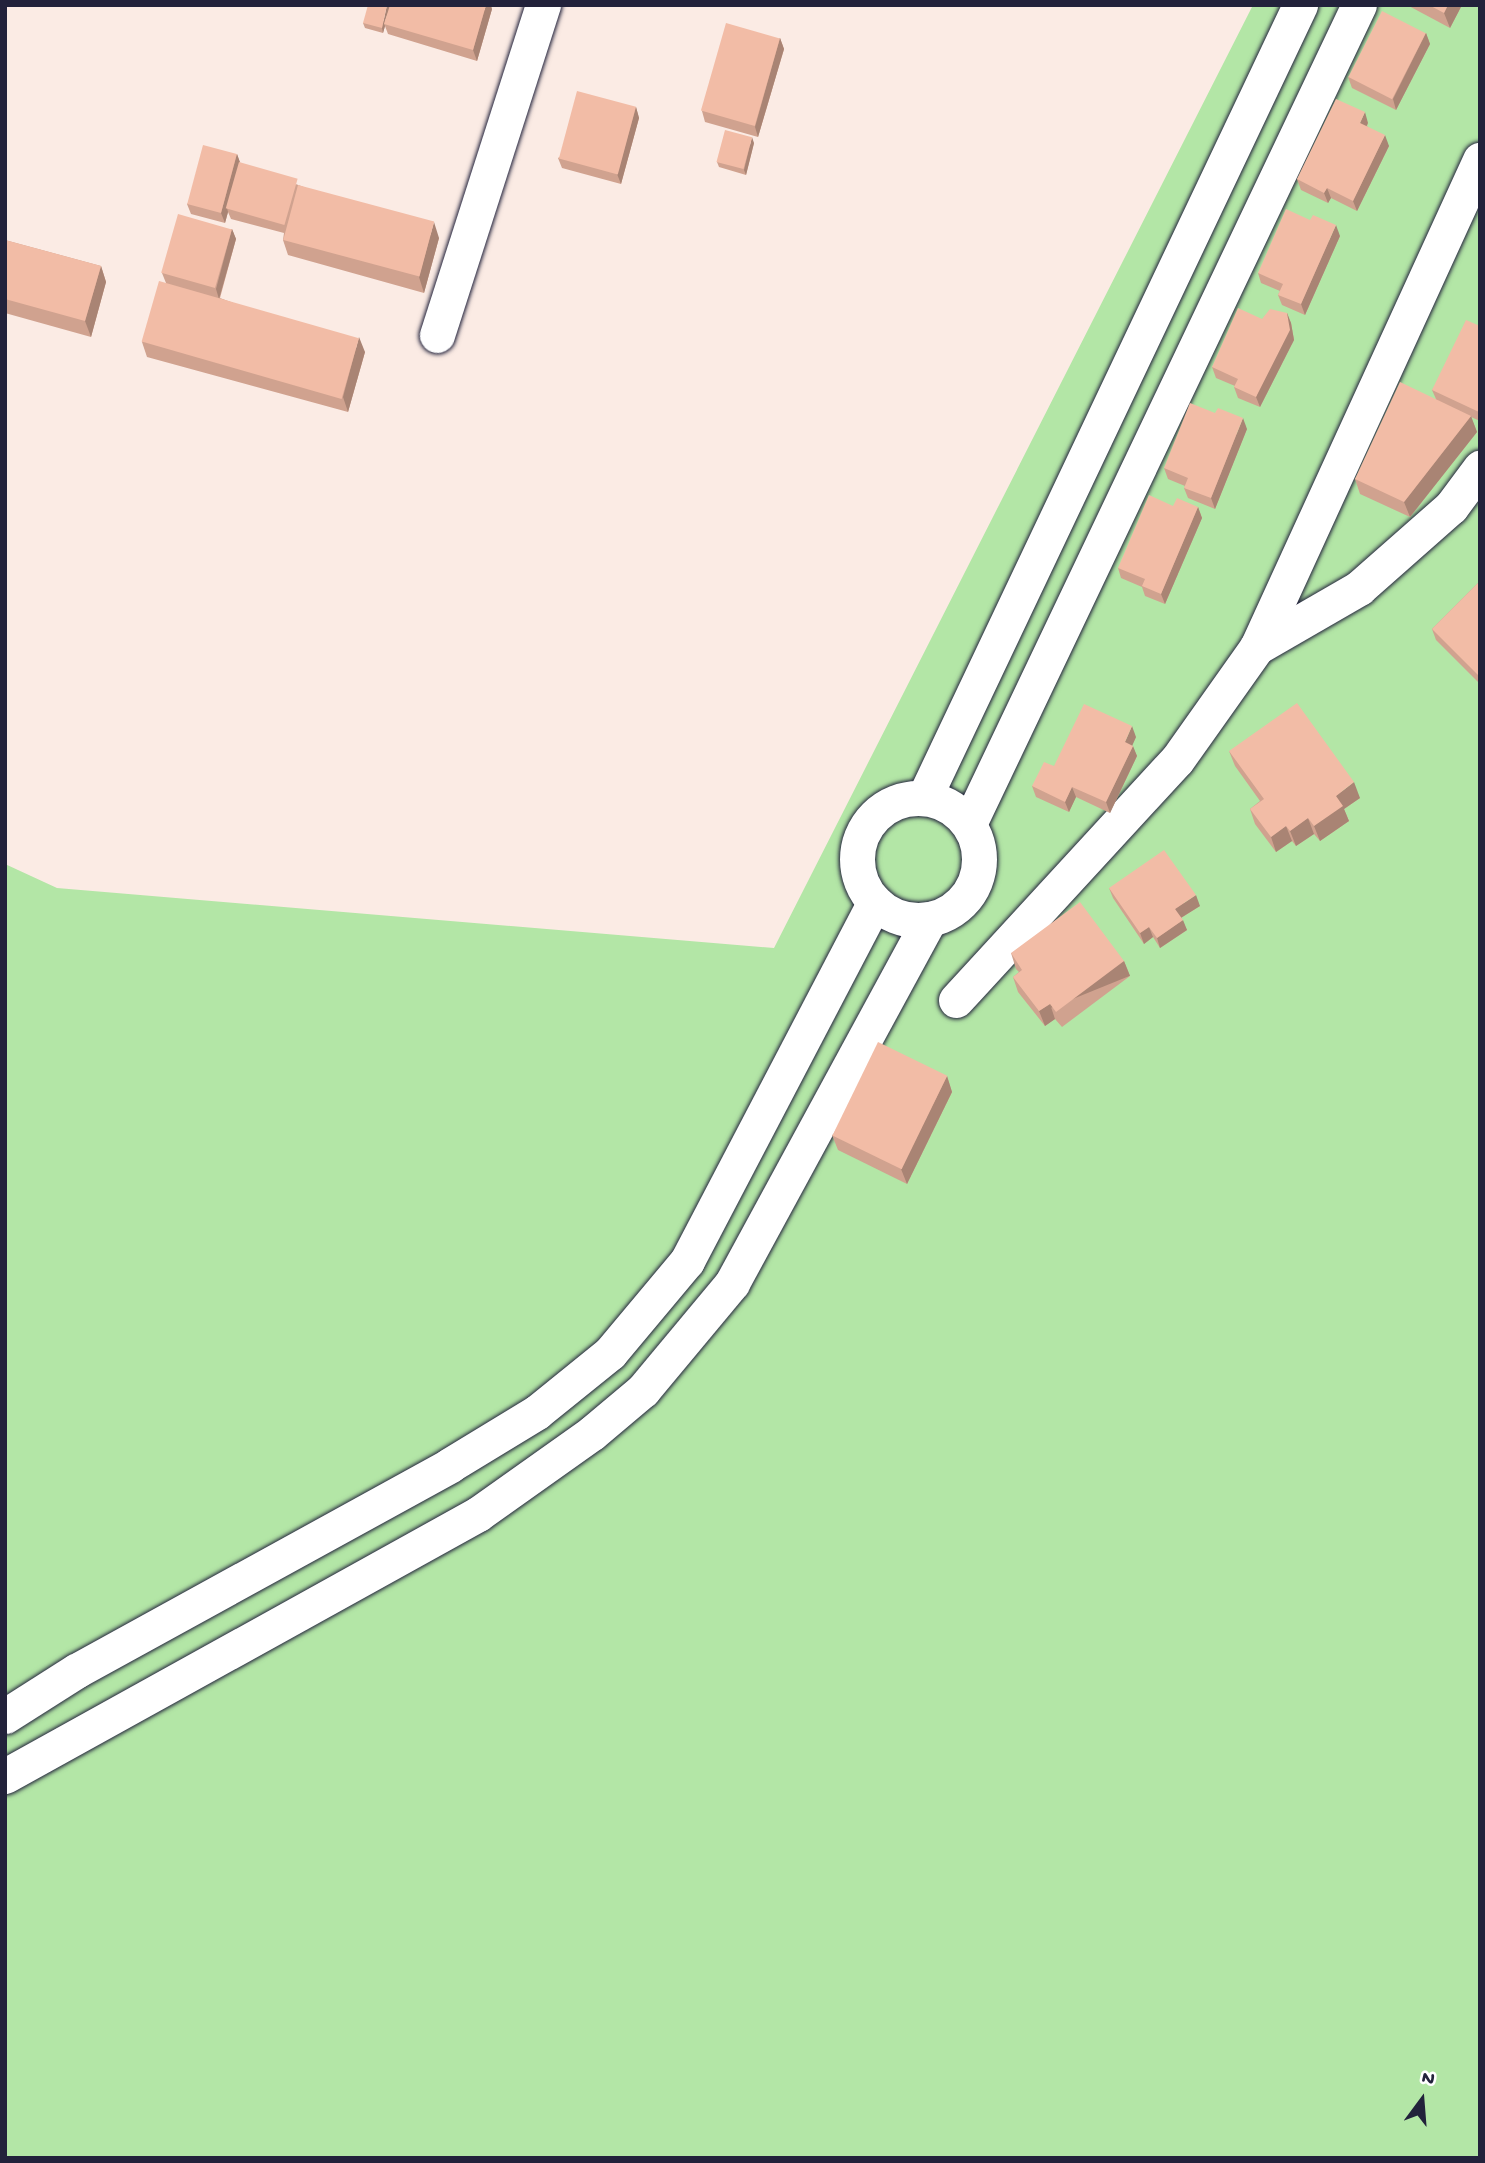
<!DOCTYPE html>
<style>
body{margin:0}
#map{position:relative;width:1485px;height:2163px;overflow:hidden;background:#fbebe4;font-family:"Gochi Hand",sans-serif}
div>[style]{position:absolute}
.green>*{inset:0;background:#b3e6a6}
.roads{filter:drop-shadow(0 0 2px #22223b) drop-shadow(0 0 2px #22223b)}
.minor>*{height:35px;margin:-17.5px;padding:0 17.5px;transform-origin:17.5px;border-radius:17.5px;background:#fff}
.minor>.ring{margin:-17.5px;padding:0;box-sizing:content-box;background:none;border:35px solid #fff;border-radius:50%}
.wall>*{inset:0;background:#d0a28f}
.shaded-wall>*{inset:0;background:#a98474;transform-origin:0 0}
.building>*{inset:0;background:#f2bca6;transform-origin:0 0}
span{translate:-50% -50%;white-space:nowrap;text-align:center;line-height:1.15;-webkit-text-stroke:5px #fff;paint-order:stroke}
.frame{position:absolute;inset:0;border:7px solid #22223b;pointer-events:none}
.north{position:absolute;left:1387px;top:2065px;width:70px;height:70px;-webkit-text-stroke:5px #fff;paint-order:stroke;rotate:16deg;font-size:19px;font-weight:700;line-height:28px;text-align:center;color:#22223b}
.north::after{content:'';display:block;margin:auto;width:24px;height:32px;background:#22223b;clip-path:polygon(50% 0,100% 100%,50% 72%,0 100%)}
</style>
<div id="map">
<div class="green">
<div style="clip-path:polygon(1253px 5px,1480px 5px,1480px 2158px,5px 2158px,5px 864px,57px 888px,774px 948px)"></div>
</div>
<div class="roads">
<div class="minor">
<div style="left:437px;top:335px;width:347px;rotate:-72.2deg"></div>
<div style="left:1257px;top:647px;width:118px;rotate:-30deg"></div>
<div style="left:1359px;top:588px;width:123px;rotate:-41.4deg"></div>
<div style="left:1451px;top:507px;width:49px;rotate:-53.4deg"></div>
<div class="ring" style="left:857px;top:798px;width:87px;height:87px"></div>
<div style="left:924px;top:798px;width:878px;rotate:-64.63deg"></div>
<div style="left:969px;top:824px;width:907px;rotate:-64.54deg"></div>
<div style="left:956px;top:1000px;width:326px;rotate:-47.4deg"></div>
<div style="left:1177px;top:760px;width:138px;rotate:-54.7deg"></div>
<div style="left:1257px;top:647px;width:536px;rotate:-65.4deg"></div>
<div style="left:5px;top:1716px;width:84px;rotate:-32.4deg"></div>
<div style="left:76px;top:1671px;width:427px;rotate:-28.8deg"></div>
<div style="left:450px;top:1465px;width:102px;rotate:-31.3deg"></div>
<div style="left:537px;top:1412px;width:94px;rotate:-38.9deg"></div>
<div style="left:610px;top:1353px;width:120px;rotate:-50.1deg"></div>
<div style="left:687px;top:1261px;width:405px;rotate:-62.4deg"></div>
<div style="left:5px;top:1776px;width:541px;rotate:-28.98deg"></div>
<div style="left:478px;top:1514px;width:140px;rotate:-35.4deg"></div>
<div style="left:592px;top:1433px;width:67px;rotate:-40.1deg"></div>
<div style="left:643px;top:1390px;width:139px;rotate:-50.2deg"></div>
<div style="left:732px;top:1283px;width:414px;rotate:-61.5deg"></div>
</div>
</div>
<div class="wall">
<div style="clip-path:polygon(1407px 5px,1462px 5px,1450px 28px)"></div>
<div style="clip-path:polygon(492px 9px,477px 61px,388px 34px,385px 26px,383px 33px,365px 28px,363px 23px)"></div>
<div style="clip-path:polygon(1426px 33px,1430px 44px,1396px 110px,1352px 88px,1348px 77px)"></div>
<div style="clip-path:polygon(780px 38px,784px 49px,758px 137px,705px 122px,702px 111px)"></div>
<div style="clip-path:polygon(636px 107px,639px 118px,621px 184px,562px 168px,558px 158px)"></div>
<div style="clip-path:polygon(1368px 123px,1367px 126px,1389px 146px,1357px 211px,1331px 198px,1328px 203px,1301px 190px,1297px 179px)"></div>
<div style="clip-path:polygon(754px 143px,746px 175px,719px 167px,717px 162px)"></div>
<div style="clip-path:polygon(237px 154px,240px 163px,439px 238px,424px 293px,288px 255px,283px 240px,284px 233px,231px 219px,228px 212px,225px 223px,191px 214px,187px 204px)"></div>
<div style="clip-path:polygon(232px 229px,236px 239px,220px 298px,365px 352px,348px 412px,147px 357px,142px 342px,166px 283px,162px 273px)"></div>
<div style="clip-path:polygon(1340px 236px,1305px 315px,1282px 305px,1278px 295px,1280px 291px,1261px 283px,1258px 273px)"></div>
<div style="clip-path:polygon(5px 240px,101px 266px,106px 282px,91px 337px,5px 313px)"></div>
<div style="clip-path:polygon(1287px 313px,1291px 323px,1294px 340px,1260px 407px,1238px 398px,1234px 387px,1235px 386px,1216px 378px,1212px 367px,1262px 319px)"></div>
<div style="clip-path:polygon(1480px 326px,1480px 421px,1471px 417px,1477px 432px,1410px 517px,1360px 494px,1355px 479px,1436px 399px,1432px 390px)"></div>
<div style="clip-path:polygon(1247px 429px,1215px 509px,1188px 498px,1184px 488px,1185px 486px,1168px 479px,1164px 468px)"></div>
<div style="clip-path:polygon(1173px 506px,1198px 507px,1202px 518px,1165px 604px,1145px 596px,1142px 587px,1121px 578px,1118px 568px)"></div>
<div style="clip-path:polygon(1480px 581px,1480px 684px,1436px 640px,1432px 629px)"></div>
<div style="clip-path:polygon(1136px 737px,1132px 745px,1137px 756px,1110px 813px,1076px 797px,1069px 812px,1036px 797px,1032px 786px,1054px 766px)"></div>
<div style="clip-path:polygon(1229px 751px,1360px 798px,1344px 809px,1349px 821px,1320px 841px,1314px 834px,1296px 846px,1292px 841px,1276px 852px,1255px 824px,1250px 809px,1260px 801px,1235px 766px)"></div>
<div style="clip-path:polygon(1109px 888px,1200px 906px,1181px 918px,1187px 930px,1160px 948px,1153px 937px,1144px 944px,1113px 898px)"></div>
<div style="clip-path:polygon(1011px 953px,1124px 961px,1130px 976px,1062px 1027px,1055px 1019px,1045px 1026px,1018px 992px,1013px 977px,1019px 972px,1016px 969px)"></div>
<div style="clip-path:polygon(947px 1076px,952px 1092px,907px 1184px,838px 1150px,832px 1135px)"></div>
</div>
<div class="shaded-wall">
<div style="clip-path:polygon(387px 5px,391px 5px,384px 24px,385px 26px,383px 33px,382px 28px)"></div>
<div style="clip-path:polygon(486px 5px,491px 5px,492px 9px,477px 61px,473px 50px)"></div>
<div style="clip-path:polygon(1448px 5px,1462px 5px,1450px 28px,1444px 13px)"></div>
<div style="clip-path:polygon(1426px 33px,1430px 44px,1396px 110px,1393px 99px)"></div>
<div style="clip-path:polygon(780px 38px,784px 49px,758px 137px,755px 127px)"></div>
<div style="clip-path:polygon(636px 107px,639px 118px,621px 184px,617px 174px)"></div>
<div style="clip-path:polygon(1365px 112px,1368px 123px,1363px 133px,1360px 123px)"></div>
<div style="clip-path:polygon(1385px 135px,1389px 146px,1357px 211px,1353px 201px)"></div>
<div style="clip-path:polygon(752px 137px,754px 143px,746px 175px,744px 170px)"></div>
<div style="clip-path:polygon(237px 154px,241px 165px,227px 208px,228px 212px,225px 223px,221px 213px)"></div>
<div style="clip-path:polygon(1327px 188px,1331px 198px,1328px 203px,1324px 193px)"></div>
<div style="clip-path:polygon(434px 222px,439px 238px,424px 293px,419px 277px)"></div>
<div style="clip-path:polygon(1336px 225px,1340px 236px,1305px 315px,1301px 304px)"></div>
<div style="clip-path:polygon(232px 229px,236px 239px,219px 299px,216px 289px)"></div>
<div style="clip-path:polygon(101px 266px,106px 282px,91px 337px,85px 321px)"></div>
<div style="clip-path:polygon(1287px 313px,1291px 323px,1294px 340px,1260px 407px,1256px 397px)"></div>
<div style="clip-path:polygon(359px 337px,365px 352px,348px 412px,343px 397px)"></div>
<div style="clip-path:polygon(1471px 416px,1477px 432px,1410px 517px,1404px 502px)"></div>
<div style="clip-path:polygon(1243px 418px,1247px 429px,1215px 509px,1211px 498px)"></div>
<div style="clip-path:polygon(1198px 507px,1202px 518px,1165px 604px,1161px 594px)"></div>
<div style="clip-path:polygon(1132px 726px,1136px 737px,1129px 753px,1125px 742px)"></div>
<div style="clip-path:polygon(1133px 746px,1137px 756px,1110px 813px,1106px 802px)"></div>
<div style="clip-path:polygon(1354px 782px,1360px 798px,1344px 809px,1349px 821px,1320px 841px,1314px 826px,1336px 796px)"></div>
<div style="clip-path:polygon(1072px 787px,1076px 797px,1069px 812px,1065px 802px)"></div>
<div style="clip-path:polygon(1308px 818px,1314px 834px,1296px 846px,1290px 831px)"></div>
<div style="clip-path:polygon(1286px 826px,1292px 841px,1276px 852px,1271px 837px)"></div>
<div style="clip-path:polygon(1196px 895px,1200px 906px,1179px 919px,1175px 909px)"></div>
<div style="clip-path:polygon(1183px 920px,1187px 930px,1160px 948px,1157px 938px)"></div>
<div style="clip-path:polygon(1149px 927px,1153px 937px,1144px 944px,1140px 933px)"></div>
<div style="left:1124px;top:961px;width:16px;height:85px;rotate:68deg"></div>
<div style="clip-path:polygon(1050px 1004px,1055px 1019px,1045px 1026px,1039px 1011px)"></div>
<div style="clip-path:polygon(947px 1076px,952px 1092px,907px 1184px,901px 1169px)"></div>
</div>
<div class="building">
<div style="clip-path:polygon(368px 5px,387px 5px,382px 28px,363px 23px)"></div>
<div style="clip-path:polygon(390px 5px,486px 5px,473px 50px,384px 24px)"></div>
<div style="clip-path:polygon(1429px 5px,1448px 5px,1444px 13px)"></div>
<div style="left:1382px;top:11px;width:49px;height:74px;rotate:27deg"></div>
<div style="left:726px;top:23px;width:56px;height:91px;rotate:16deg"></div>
<div style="left:577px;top:91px;width:61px;height:70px;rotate:15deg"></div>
<div style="clip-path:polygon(1336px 99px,1365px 112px,1360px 123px,1385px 135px,1353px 201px,1327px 188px,1324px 193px,1297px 179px)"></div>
<div style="left:725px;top:130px;width:28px;height:33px;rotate:15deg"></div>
<div style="left:203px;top:145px;width:35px;height:61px;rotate:15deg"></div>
<div style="left:239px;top:162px;width:61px;height:48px;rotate:16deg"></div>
<div style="left:298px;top:185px;width:141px;height:57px;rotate:15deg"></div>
<div style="clip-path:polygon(1286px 209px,1310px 220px,1313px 215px,1336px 225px,1301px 304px,1278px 295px,1283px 284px,1258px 273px)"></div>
<div style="left:178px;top:214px;width:56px;height:61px;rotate:16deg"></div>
<div style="clip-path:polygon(5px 240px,101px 266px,85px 321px,5px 299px)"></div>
<div style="left:159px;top:281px;width:208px;height:63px;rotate:16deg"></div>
<div style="clip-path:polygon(1238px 308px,1262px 319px,1270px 309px,1287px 313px,1290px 330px,1256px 397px,1234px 387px,1238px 379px,1212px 367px)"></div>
<div style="clip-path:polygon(1466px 320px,1480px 326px,1479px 412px,1432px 390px)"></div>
<div style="clip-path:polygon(1400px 382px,1471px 416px,1404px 502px,1355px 479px)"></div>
<div style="clip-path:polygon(1190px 403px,1215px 413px,1218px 408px,1243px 418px,1211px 498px,1184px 488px,1188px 478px,1164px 468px)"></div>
<div style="clip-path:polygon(1149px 495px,1173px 506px,1177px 498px,1198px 507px,1161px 594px,1142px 586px,1145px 579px,1118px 568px)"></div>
<div style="clip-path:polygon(1480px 581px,1480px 677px,1432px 629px)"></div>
<div style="clip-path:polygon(1297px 703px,1354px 782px,1336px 796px,1343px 806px,1314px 826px,1308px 818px,1290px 831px,1286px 826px,1271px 837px,1250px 809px,1264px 799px,1229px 751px)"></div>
<div style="clip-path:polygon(1084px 704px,1132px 726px,1125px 742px,1133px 746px,1106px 802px,1072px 787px,1065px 802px,1032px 786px,1044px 762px,1054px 766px)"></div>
<div style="clip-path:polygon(1164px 850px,1196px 895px,1175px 909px,1183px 920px,1157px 938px,1149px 927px,1140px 933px,1109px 888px)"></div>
<div style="clip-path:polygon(1080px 902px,1124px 961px,1056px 1012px,1050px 1004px,1039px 1011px,1013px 977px,1022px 970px,1011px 953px)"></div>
<div style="left:878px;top:1042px;width:77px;height:104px;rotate:26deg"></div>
</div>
<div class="frame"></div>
<div class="north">N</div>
</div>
